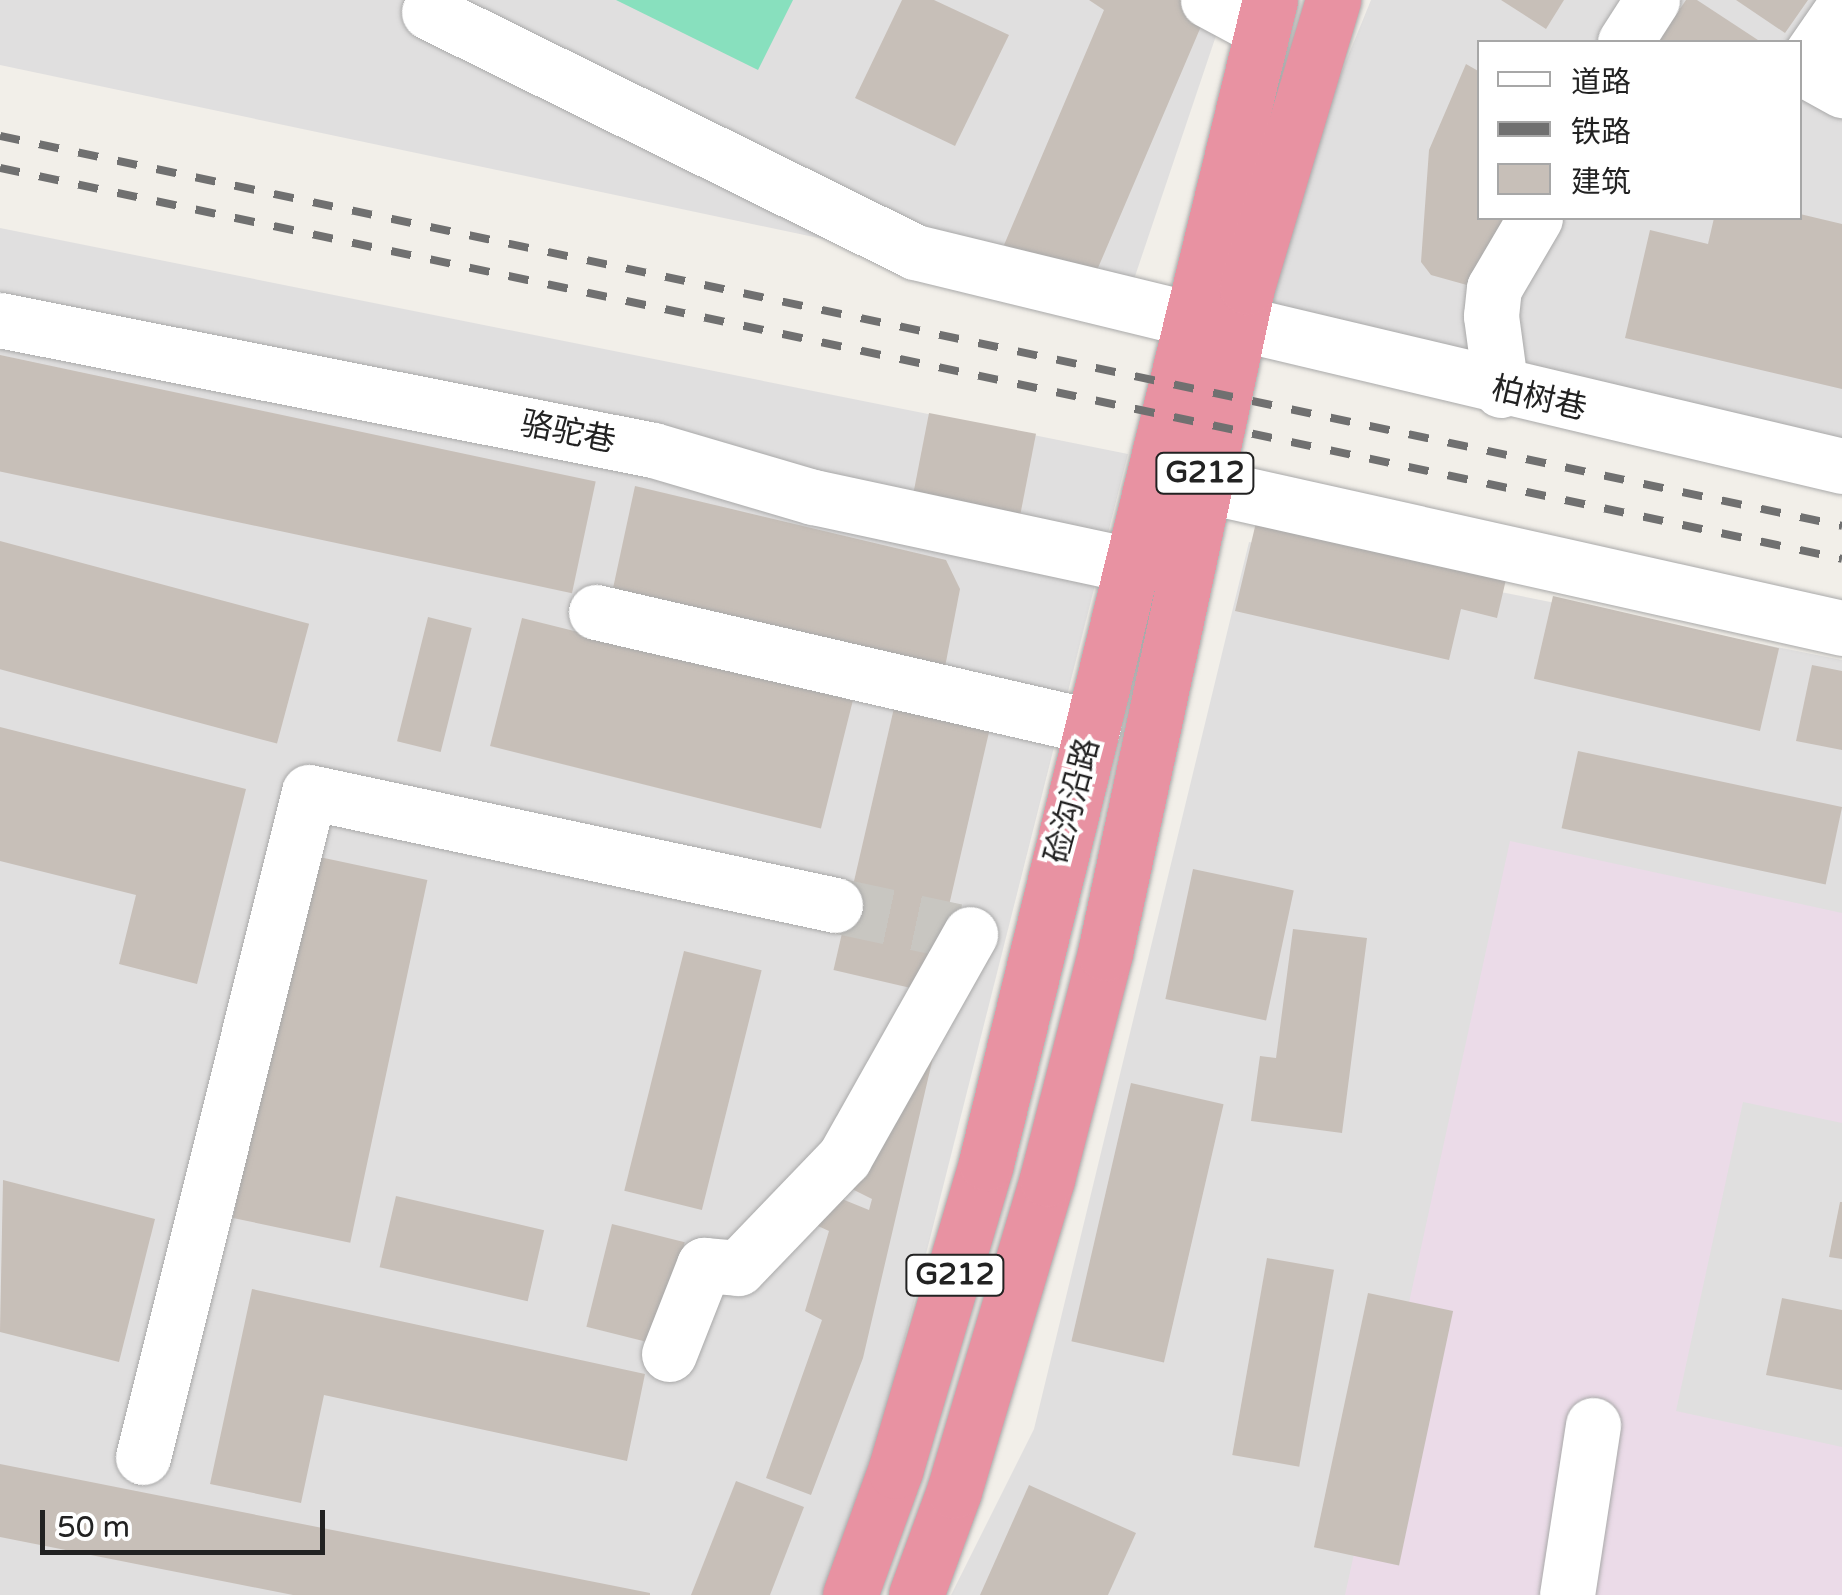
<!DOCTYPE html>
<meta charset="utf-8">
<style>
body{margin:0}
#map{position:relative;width:1842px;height:1595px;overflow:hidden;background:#f2efe9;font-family:"Varela Round","Noto Sans SC",sans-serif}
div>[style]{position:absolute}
.residential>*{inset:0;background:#e0dfdf}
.industrial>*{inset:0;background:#ebdbe8}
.pitch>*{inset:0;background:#88e0be}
.building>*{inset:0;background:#c7bfb8;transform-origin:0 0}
.minor-tunnel>*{height:55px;margin-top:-27.5px;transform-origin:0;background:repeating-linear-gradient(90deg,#c8c6c1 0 55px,transparent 0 83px)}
.roads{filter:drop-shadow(0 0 2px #a9a9a9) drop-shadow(0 0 2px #a9a9a9)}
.minor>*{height:55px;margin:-27.5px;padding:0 27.5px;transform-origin:27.5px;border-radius:27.5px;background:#fff}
.highway>*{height:55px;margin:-27.5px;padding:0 27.5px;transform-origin:27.5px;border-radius:27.5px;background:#e892a2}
.rail>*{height:8px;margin-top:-4px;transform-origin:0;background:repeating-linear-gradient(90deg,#707070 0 20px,transparent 0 40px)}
span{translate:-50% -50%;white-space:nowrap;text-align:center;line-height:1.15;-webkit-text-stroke:8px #fff;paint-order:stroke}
.shield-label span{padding:2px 8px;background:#fff;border:2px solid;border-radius:8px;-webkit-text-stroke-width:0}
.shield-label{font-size:30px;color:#222;font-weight:700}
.street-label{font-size:32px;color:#222}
.legend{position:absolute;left:1477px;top:40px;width:325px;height:180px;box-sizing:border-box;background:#fff;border:2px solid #a7a7a7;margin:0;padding:12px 18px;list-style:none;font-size:30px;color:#222}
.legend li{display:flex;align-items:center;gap:20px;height:50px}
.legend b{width:50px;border:2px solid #a7a7a7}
.scale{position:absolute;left:40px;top:1510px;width:285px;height:45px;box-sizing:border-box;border:5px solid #222;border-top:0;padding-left:12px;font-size:30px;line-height:35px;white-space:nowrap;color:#222;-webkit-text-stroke:8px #fff;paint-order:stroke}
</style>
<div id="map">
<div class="residential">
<div style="clip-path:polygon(0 0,1228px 0,1126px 303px,0 65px)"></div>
<div style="clip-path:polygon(evenodd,1371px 0,1842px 0,1842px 460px,1239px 323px,1371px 0,1480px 42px,1800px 42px,1800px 218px,1480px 218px,1480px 42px)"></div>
<div style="clip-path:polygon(0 228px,1128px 454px,840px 1595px,0 1595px)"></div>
<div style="clip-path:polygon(1249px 542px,1842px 660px,1842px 1595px,951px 1595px,1034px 1429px)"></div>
</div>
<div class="industrial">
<div style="clip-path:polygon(1510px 841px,1842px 913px,1842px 1123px,1743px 1102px,1676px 1411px,1842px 1447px,1842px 1595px,1345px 1595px)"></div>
</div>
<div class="pitch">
<div style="clip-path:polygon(616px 0,793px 0,758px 70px)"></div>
</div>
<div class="building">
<div style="clip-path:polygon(902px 0,934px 0,1009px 35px,955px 146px,855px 98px)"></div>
<div style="clip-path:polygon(1089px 0,1189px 0,1208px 10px,1092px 282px,1004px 245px,1104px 10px)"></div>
<div style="clip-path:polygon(1501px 0,1564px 0,1546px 29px)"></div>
<div style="clip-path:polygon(1686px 0,1697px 0,1761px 42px,1657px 42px)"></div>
<div style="clip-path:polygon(1736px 0,1808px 0,1785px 33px)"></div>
<div style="clip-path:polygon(1466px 64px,1480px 72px,1480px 218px,1516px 218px,1474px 287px,1431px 275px,1421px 262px,1429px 150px)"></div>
<div style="clip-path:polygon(1800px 214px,1842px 224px,1842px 389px,1625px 338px,1650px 230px,1708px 244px,1714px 218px)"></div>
<div style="left:0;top:355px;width:609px;height:114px;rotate:12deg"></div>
<div style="left:929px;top:413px;width:109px;height:90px;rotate:11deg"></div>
<div style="clip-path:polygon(635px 486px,946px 560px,960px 589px,945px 667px,612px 593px)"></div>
<div style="clip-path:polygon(1258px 514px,1508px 571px,1497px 618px,1461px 609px,1449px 660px,1235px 611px)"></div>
<div style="left:0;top:541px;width:320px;height:124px;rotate:15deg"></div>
<div style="left:1553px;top:596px;width:232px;height:85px;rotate:13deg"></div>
<div style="left:428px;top:617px;width:45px;height:128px;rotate:14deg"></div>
<div style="left:522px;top:618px;width:341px;height:132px;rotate:14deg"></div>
<div style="clip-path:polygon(1812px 665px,1842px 671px,1842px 750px,1796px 741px)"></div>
<div style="left:894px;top:708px;width:98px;height:269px;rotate:13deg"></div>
<div style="clip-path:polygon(0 727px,246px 789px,197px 984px,119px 964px,136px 895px,0 861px)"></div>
<div style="left:1578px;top:751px;width:270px;height:79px;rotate:12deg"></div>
<div style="left:310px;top:855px;width:120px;height:371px;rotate:12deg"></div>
<div style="left:1193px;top:869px;width:103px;height:133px;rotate:12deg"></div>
<div style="clip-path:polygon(1293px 929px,1367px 938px,1342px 1133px,1251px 1121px,1260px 1056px,1276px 1058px)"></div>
<div style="left:684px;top:951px;width:80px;height:247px;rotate:14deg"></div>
<div style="clip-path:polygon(evenodd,948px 993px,863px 1358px,811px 1495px,766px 1478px,822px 1320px,805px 1311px,829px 1231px,798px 1217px,948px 993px,846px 1186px,872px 1199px,869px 1210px,837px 1197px,846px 1186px)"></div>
<div style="left:1131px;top:1083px;width:95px;height:265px;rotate:13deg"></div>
<div style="clip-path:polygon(3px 1180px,155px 1219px,119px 1362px,0 1332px)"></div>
<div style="left:396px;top:1196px;width:152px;height:73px;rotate:13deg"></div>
<div style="clip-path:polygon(1840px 1202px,1842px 1202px,1842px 1259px,1829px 1257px)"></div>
<div style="left:612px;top:1224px;width:75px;height:106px;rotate:14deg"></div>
<div style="left:1267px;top:1258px;width:68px;height:200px;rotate:10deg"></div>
<div style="clip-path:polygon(252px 1289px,645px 1374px,627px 1461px,324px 1395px,301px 1503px,210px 1484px)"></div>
<div style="left:1368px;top:1293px;width:87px;height:260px;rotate:12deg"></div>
<div style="clip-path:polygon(1782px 1298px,1842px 1310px,1842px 1390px,1766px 1375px)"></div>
<div style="clip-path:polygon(0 1464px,650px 1593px,650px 1595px,293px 1595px,0 1537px)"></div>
<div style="clip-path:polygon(736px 1481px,804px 1507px,770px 1595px,691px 1595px)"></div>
<div style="clip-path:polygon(1029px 1485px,1136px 1533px,1108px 1595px,980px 1595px)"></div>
</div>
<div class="minor-tunnel">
<div style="left:835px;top:905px;width:124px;rotate:12.1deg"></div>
</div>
<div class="roads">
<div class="minor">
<div style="left:1208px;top:0;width:61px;rotate:28.2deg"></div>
<div style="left:1842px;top:10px;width:70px;rotate:124.6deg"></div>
<div style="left:1802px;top:68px;width:46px;rotate:28.8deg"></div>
<div style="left:429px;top:12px;width:542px;rotate:26.28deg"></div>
<div style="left:915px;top:252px;width:282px;rotate:13.7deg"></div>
<div style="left:1625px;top:42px;width:50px;rotate:-57.3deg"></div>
<div style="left:0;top:320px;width:666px;rotate:11.26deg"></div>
<div style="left:653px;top:450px;width:167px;rotate:16.4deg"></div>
<div style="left:813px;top:497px;width:325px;rotate:12.1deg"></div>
<div style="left:1239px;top:323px;width:620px;rotate:13.34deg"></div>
<div style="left:1501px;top:390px;width:75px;rotate:-97.7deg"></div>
<div style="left:1491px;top:316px;width:28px;rotate:-84deg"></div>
<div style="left:1494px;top:288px;width:81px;rotate:-59.6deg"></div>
<div style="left:1203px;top:485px;width:655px;rotate:12.61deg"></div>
<div style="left:596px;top:612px;width:510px;rotate:13.03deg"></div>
<div style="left:669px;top:1354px;width:96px;rotate:-68.5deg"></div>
<div style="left:704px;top:1265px;width:34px;rotate:5deg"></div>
<div style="left:738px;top:1268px;width:153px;rotate:-46.1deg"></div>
<div style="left:844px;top:1158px;width:257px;rotate:-60.6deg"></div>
<div style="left:143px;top:1457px;width:685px;rotate:-75.98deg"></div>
<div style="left:309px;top:792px;width:538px;rotate:12.12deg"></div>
<div style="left:1567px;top:1595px;width:172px;rotate:-81.3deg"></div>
</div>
<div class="highway">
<div style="left:850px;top:1595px;width:132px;rotate:-70.1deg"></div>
<div style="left:895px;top:1471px;width:321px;rotate:-73.5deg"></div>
<div style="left:986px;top:1163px;width:1197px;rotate:-76.28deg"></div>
<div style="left:916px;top:1595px;width:111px;rotate:-69.9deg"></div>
<div style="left:954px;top:1491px;width:326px;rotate:-73.4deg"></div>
<div style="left:1047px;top:1179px;width:233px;rotate:-75.6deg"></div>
<div style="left:1105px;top:953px;width:681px;rotate:-77.96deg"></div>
<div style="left:1247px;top:287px;width:300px;rotate:-73.3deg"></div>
</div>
</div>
<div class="rail">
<div style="left:0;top:136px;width:1883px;rotate:11.95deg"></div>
<div style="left:0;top:168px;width:1883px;rotate:11.98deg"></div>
</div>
<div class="shield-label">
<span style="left:1205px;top:473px">G212</span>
<span style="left:955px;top:1275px">G212</span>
</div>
<div class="street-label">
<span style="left:1539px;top:399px;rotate:13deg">柏树巷</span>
<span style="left:568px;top:433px;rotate:11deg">骆驼巷</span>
<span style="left:1073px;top:801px;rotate:-75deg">硷沟沿路</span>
</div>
<ul class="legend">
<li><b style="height:12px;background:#fff"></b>道路</li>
<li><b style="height:12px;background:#707070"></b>铁路</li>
<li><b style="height:28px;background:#c7bfb8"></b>建筑</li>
</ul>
<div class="scale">50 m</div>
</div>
